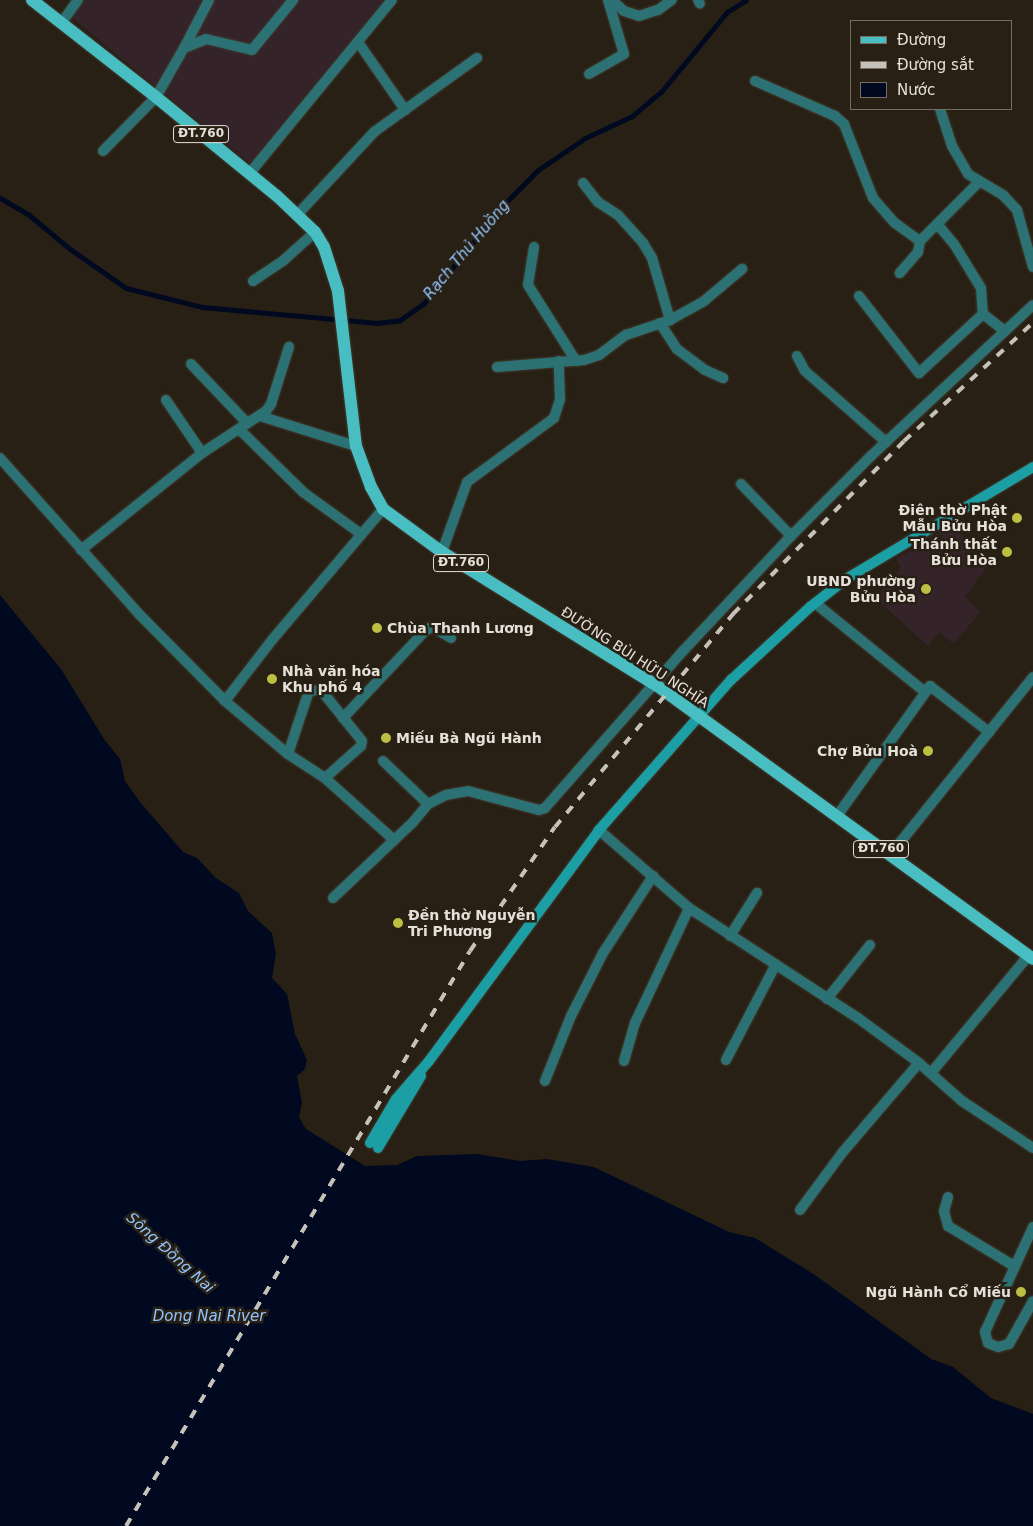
<!DOCTYPE html>
<meta charset="utf-8">
<style>
body{margin:0}
#map{position:relative;width:1033px;height:1526px;overflow:hidden;background:#282014;font-family:"DejaVu Sans",sans-serif}
div>[style]{position:absolute}
.commercial>*{inset:0;background:#35232a}
.water>*{inset:0;background:#000920}
.stream>*{height:5px;margin:-2.5px;padding:0 2.5px;transform-origin:2.5px;border-radius:2.5px;background:#000920}
.roads{filter:drop-shadow(0 0 1px #423b2f) drop-shadow(0 0 1px #423b2f)}
.lane>*{height:10px;margin:-5px;padding:0 5px;transform-origin:5px;border-radius:5px;background:#2c7275}
.street>*{height:10px;margin:-5px;padding:0 5px;transform-origin:5px;border-radius:5px;background:#2c7275}
.secondary>*{height:10px;margin:-5px;padding:0 5px;transform-origin:5px;border-radius:5px;background:#1b9fa5}
.primary>*{height:12px;margin:-6px;padding:0 6px;transform-origin:6px;border-radius:6px;background:#48bec3}
.rail>*{height:4px;margin-top:-2px;transform-origin:0;background:repeating-linear-gradient(90deg,#c7c2b9 0 9px,transparent 0 18px)}
.dots>*{width:14px;height:14px;translate:-50% -50%;box-sizing:border-box;border:2px solid #282014;border-radius:50%}
span{translate:-50% -50%;white-space:nowrap;text-align:center;line-height:1.15;-webkit-text-stroke:5px #282014;paint-order:stroke}
.shield-label span{padding:1px 4px;background:#282014;border:1px solid;border-radius:4px;-webkit-text-stroke-width:0}
.shield-label{font-size:12px;color:#e5e0d8;font-weight:700}
.poi-label{font-size:14px;color:#e5e0d8;font-weight:700}
.right{translate:-100% -50%;text-align:right}
.left{translate:0 -50%;text-align:left}
.street-label{font-size:14px;color:#e5e0d8}
.water-label{font-size:15px;color:#91c3fd;font-style:italic}
.legend{position:absolute;left:850px;top:20px;width:162px;height:90px;box-sizing:border-box;background:#282014;border:1px solid #746d62;margin:0;padding:6px 9px;list-style:none;font-size:15px;color:#e5e0d8}
.legend li{display:flex;align-items:center;gap:10px;height:25px}
.legend b{width:25px;border:1px solid #746d62}
</style>
<div id="map">
<div class="commercial">
<div style="clip-path:polygon(85px 0,384px 0,250px 163px,72px 18px)"></div>
<div style="clip-path:polygon(952px 525px,985px 556px,981px 560px,988px 565px,965px 597px,980px 612px,954px 644px,939px 632px,928px 646px,875px 598px,901px 568px,896px 559px)"></div>
</div>
<div class="water">
<div style="clip-path:polygon(0 595px,61px 669px,104px 739px,120px 759px,125px 781px,140px 802px,183px 852px,197px 858px,216px 878px,239px 893px,248px 911px,272px 933px,276px 954px,272px 978px,287px 994px,295px 1034px,307px 1060px,305px 1069px,297px 1076px,302px 1103px,299px 1117px,306px 1129px,365px 1166px,397px 1165px,417px 1156px,477px 1154px,520px 1161px,547px 1159px,594px 1167px,729px 1232px,755px 1238px,815px 1275px,931px 1359px,953px 1367px,991px 1398px,1033px 1414px,1033px 1526px,0 1526px)"></div>
</div>
<div class="stream">
<div style="left:0;top:198px;width:34px;rotate:30deg"></div>
<div style="left:29px;top:215px;width:53px;rotate:39.7deg"></div>
<div style="left:70px;top:249px;width:68px;rotate:34.9deg"></div>
<div style="left:126px;top:288px;width:78px;rotate:14deg"></div>
<div style="left:202px;top:307px;width:176px;rotate:5.2deg"></div>
<div style="left:377px;top:323px;width:23px;rotate:-7deg"></div>
<div style="left:400px;top:320px;width:29px;rotate:-35deg"></div>
<div style="left:424px;top:303px;width:127px;rotate:-51.1deg"></div>
<div style="left:504px;top:204px;width:48px;rotate:-45deg"></div>
<div style="left:538px;top:170px;width:57px;rotate:-34.2deg"></div>
<div style="left:585px;top:138px;width:52px;rotate:-25.1deg"></div>
<div style="left:632px;top:116px;width:38px;rotate:-40deg"></div>
<div style="left:661px;top:92px;width:104px;rotate:-50.5deg"></div>
<div style="left:727px;top:12px;width:22px;rotate:-32deg"></div>
</div>
<div class="roads">
<div class="lane">
<div style="left:612px;top:0;width:16px;rotate:43deg"></div>
<div style="left:624px;top:11px;width:16px;rotate:18deg"></div>
<div style="left:639px;top:16px;width:20px;rotate:-18deg"></div>
<div style="left:658px;top:10px;width:17px;rotate:-36deg"></div>
<div style="left:698px;top:0;width:4px;rotate:63deg"></div>
<div style="left:184px;top:48px;width:54px;rotate:-62.5deg"></div>
<div style="left:156px;top:97px;width:56px;rotate:-60.3deg"></div>
<div style="left:184px;top:48px;width:24px;rotate:-22deg"></div>
<div style="left:206px;top:39px;width:47px;rotate:13.4deg"></div>
<div style="left:252px;top:50px;width:65px;rotate:-50.6deg"></div>
<div style="left:583px;top:183px;width:24px;rotate:52deg"></div>
<div style="left:598px;top:202px;width:24px;rotate:33deg"></div>
<div style="left:618px;top:215px;width:38px;rotate:48deg"></div>
<div style="left:643px;top:243px;width:17px;rotate:59deg"></div>
<div style="left:652px;top:258px;width:65px;rotate:73.8deg"></div>
<div style="left:797px;top:356px;width:17px;rotate:62deg"></div>
<div style="left:805px;top:371px;width:108px;rotate:41.2deg"></div>
<div style="left:191px;top:364px;width:81px;rotate:46.5deg"></div>
<div style="left:166px;top:400px;width:64px;rotate:55.8deg"></div>
<div style="left:260px;top:416px;width:101px;rotate:17.4deg"></div>
<div style="left:741px;top:484px;width:72px;rotate:46.1deg"></div>
<div style="left:81px;top:550px;width:155px;rotate:-38.7deg"></div>
<div style="left:202px;top:453px;width:77px;rotate:-33.3deg"></div>
<div style="left:266px;top:411px;width:9px;rotate:-54deg"></div>
<div style="left:271px;top:404px;width:60px;rotate:-72.5deg"></div>
<div style="left:815px;top:603px;width:141px;rotate:39deg"></div>
<div style="left:837px;top:816px;width:160px;rotate:-54.4deg"></div>
<div style="left:930px;top:686px;width:75px;rotate:37.9deg"></div>
<div style="left:890px;top:855px;width:228px;rotate:-51.2deg"></div>
<div style="left:624px;top:1061px;width:40px;rotate:-74deg"></div>
<div style="left:635px;top:1023px;width:127px;rotate:-64.8deg"></div>
</div>
<div class="street">
<div style="left:62px;top:22px;width:27px;rotate:-54deg"></div>
<div style="left:358px;top:42px;width:83px;rotate:55.3deg"></div>
<div style="left:589px;top:74px;width:40px;rotate:-29.7deg"></div>
<div style="left:624px;top:54px;width:56px;rotate:-106.5deg"></div>
<div style="left:755px;top:81px;width:87px;rotate:23.6deg"></div>
<div style="left:835px;top:116px;width:12px;rotate:42deg"></div>
<div style="left:844px;top:124px;width:79px;rotate:68.6deg"></div>
<div style="left:873px;top:198px;width:33px;rotate:49deg"></div>
<div style="left:895px;top:223px;width:31px;rotate:36deg"></div>
<div style="left:920px;top:241px;width:11px;rotate:100deg"></div>
<div style="left:918px;top:252px;width:28px;rotate:131deg"></div>
<div style="left:940px;top:109px;width:39px;rotate:72deg"></div>
<div style="left:952px;top:146px;width:32px;rotate:60deg"></div>
<div style="left:968px;top:174px;width:41px;rotate:31deg"></div>
<div style="left:1003px;top:195px;width:21px;rotate:47deg"></div>
<div style="left:1017px;top:210px;width:59px;rotate:74.3deg"></div>
<div style="left:103px;top:151px;width:76px;rotate:-45.5deg"></div>
<div style="left:249px;top:174px;width:225px;rotate:-50.6deg"></div>
<div style="left:297px;top:215px;width:113px;rotate:-47.1deg"></div>
<div style="left:374px;top:132px;width:127px;rotate:-35.7deg"></div>
<div style="left:938px;top:225px;width:25px;rotate:50deg"></div>
<div style="left:954px;top:244px;width:52px;rotate:58.5deg"></div>
<div style="left:981px;top:288px;width:26px;rotate:86deg"></div>
<div style="left:983px;top:314px;width:28px;rotate:38deg"></div>
<div style="left:920px;top:241px;width:83px;rotate:-45deg"></div>
<div style="left:534px;top:247px;width:38px;rotate:99deg"></div>
<div style="left:528px;top:285px;width:90px;rotate:57.7deg"></div>
<div style="left:253px;top:281px;width:37px;rotate:-34deg"></div>
<div style="left:284px;top:260px;width:42px;rotate:-42.1deg"></div>
<div style="left:859px;top:296px;width:98px;rotate:52.1deg"></div>
<div style="left:919px;top:373px;width:87px;rotate:-42.7deg"></div>
<div style="left:660px;top:323px;width:31px;rotate:57deg"></div>
<div style="left:677px;top:349px;width:35px;rotate:37deg"></div>
<div style="left:705px;top:370px;width:20px;rotate:24deg"></div>
<div style="left:497px;top:367px;width:87px;rotate:-4.6deg"></div>
<div style="left:584px;top:360px;width:16px;rotate:-18deg"></div>
<div style="left:599px;top:355px;width:34px;rotate:-37deg"></div>
<div style="left:626px;top:335px;width:46px;rotate:-18.8deg"></div>
<div style="left:670px;top:320px;width:39px;rotate:-29deg"></div>
<div style="left:704px;top:301px;width:50px;rotate:-40.1deg"></div>
<div style="left:239px;top:429px;width:90px;rotate:44.5deg"></div>
<div style="left:303px;top:492px;width:72px;rotate:35.9deg"></div>
<div style="left:0;top:458px;width:209px;rotate:48.3deg"></div>
<div style="left:139px;top:614px;width:122px;rotate:45.3deg"></div>
<div style="left:225px;top:701px;width:82px;rotate:40.1deg"></div>
<div style="left:288px;top:754px;width:44px;rotate:33deg"></div>
<div style="left:325px;top:778px;width:93px;rotate:41.9deg"></div>
<div style="left:442px;top:552px;width:74px;rotate:-70.3deg"></div>
<div style="left:467px;top:482px;width:108px;rotate:-36.3deg"></div>
<div style="left:554px;top:418px;width:20px;rotate:-72deg"></div>
<div style="left:560px;top:399px;width:38px;rotate:-92deg"></div>
<div style="left:225px;top:701px;width:77px;rotate:-52.4deg"></div>
<div style="left:272px;top:640px;width:172px;rotate:-49.7deg"></div>
<div style="left:343px;top:718px;width:121px;rotate:-46.7deg"></div>
<div style="left:426px;top:630px;width:7px;rotate:-27deg"></div>
<div style="left:432px;top:627px;width:22px;rotate:30deg"></div>
<div style="left:288px;top:754px;width:66px;rotate:-71.6deg"></div>
<div style="left:309px;top:691px;width:12px;rotate:-5deg"></div>
<div style="left:321px;top:690px;width:65px;rotate:51.2deg"></div>
<div style="left:362px;top:741px;width:5px;rotate:101deg"></div>
<div style="left:361px;top:746px;width:48px;rotate:138.4deg"></div>
<div style="left:383px;top:761px;width:62px;rotate:43.7deg"></div>
<div style="left:599px;top:830px;width:119px;rotate:40.9deg"></div>
<div style="left:689px;top:908px;width:202px;rotate:33.1deg"></div>
<div style="left:858px;top:1018px;width:76px;rotate:36.4deg"></div>
<div style="left:919px;top:1063px;width:57px;rotate:41.5deg"></div>
<div style="left:962px;top:1101px;width:85px;rotate:33.5deg"></div>
<div style="left:333px;top:898px;width:110px;rotate:-43.5deg"></div>
<div style="left:413px;top:822px;width:23px;rotate:-50deg"></div>
<div style="left:428px;top:804px;width:20px;rotate:-27deg"></div>
<div style="left:446px;top:795px;width:22px;rotate:-10deg"></div>
<div style="left:468px;top:791px;width:73px;rotate:15deg"></div>
<div style="left:539px;top:810px;width:6px;rotate:-18deg"></div>
<div style="left:545px;top:808px;width:209px;rotate:-48.7deg"></div>
<div style="left:683px;top:651px;width:158px;rotate:-46.8deg"></div>
<div style="left:791px;top:536px;width:113px;rotate:-45deg"></div>
<div style="left:871px;top:456px;width:221px;rotate:-43deg"></div>
<div style="left:730px;top:936px;width:51px;rotate:-57.9deg"></div>
<div style="left:827px;top:999px;width:69px;rotate:-51.5deg"></div>
<div style="left:726px;top:1060px;width:108px;rotate:-62.5deg"></div>
<div style="left:931px;top:1073px;width:152px;rotate:-50.3deg"></div>
<div style="left:545px;top:1081px;width:70px;rotate:-68.2deg"></div>
<div style="left:571px;top:1016px;width:71px;rotate:-63.1deg"></div>
<div style="left:603px;top:953px;width:92px;rotate:-57deg"></div>
<div style="left:948px;top:1197px;width:15px;rotate:106deg"></div>
<div style="left:944px;top:1211px;width:16px;rotate:75deg"></div>
<div style="left:948px;top:1226px;width:77px;rotate:31.2deg"></div>
<div style="left:800px;top:1210px;width:71px;rotate:-53.6deg"></div>
<div style="left:842px;top:1153px;width:118px;rotate:-49.5deg"></div>
<div style="left:1033px;top:1227px;width:115px;rotate:114.6deg"></div>
<div style="left:985px;top:1332px;width:11px;rotate:75deg"></div>
<div style="left:988px;top:1343px;width:11px;rotate:22deg"></div>
<div style="left:998px;top:1347px;width:11px;rotate:-15deg"></div>
<div style="left:1009px;top:1344px;width:49px;rotate:-60.8deg"></div>
</div>
<div class="secondary">
<div style="left:370px;top:1143px;width:51px;rotate:-59.4deg"></div>
<div style="left:396px;top:1099px;width:50px;rotate:-49deg"></div>
<div style="left:429px;top:1061px;width:287px;rotate:-53.6deg"></div>
<div style="left:599px;top:830px;width:200px;rotate:-48.7deg"></div>
<div style="left:731px;top:680px;width:108px;rotate:-42.7deg"></div>
<div style="left:810px;top:607px;width:46px;rotate:-37.9deg"></div>
<div style="left:846px;top:579px;width:218px;rotate:-30.9deg"></div>
<div style="left:378px;top:1148px;width:84px;rotate:-59.2deg"></div>
</div>
<div class="primary">
<div style="left:32px;top:0;width:157px;rotate:38deg"></div>
<div style="left:156px;top:97px;width:156px;rotate:39.3deg"></div>
<div style="left:277px;top:196px;width:52px;rotate:43.5deg"></div>
<div style="left:315px;top:232px;width:17px;rotate:59deg"></div>
<div style="left:324px;top:247px;width:46px;rotate:72.3deg"></div>
<div style="left:338px;top:291px;width:156px;rotate:83.4deg"></div>
<div style="left:356px;top:446px;width:44px;rotate:69.9deg"></div>
<div style="left:371px;top:487px;width:25px;rotate:61deg"></div>
<div style="left:383px;top:509px;width:73px;rotate:36.1deg"></div>
<div style="left:442px;top:552px;width:252px;rotate:31.9deg"></div>
<div style="left:656px;top:685px;width:466px;rotate:36deg"></div>
</div>
</div>
<div class="rail">
<div style="left:126px;top:1526px;width:670px;rotate:-59.11deg"></div>
<div style="left:470px;top:951px;width:150px;rotate:-55.6deg"></div>
<div style="left:555px;top:827px;width:278px;rotate:-50.1deg"></div>
<div style="left:733px;top:614px;width:243px;rotate:-45.3deg"></div>
<div style="left:904px;top:441px;width:175px;rotate:-42.5deg"></div>
</div>
<div class="dots">
<div style="left:1017px;top:518px;background:#bebf42"></div>
<div style="left:1007px;top:552px;background:#bebf42"></div>
<div style="left:926px;top:589px;background:#bebf42"></div>
<div style="left:377px;top:628px;background:#bebf42"></div>
<div style="left:272px;top:679px;background:#bebf42"></div>
<div style="left:386px;top:738px;background:#bebf42"></div>
<div style="left:928px;top:751px;background:#bebf42"></div>
<div style="left:398px;top:923px;background:#bebf42"></div>
<div style="left:1021px;top:1292px;background:#bebf42"></div>
</div>
<div class="shield-label">
<span style="left:201px;top:134px">ĐT.760</span>
<span style="left:461px;top:563px">ĐT.760</span>
<span style="left:881px;top:849px">ĐT.760</span>
</div>
<div class="poi-label">
<span class="right" style="left:1007px;top:518px">Điện thờ Phật<br>Mẫu Bửu Hòa</span>
<span class="right" style="left:997px;top:552px">Thánh thất<br>Bửu Hòa</span>
<span class="right" style="left:916px;top:589px">UBND phường<br>Bửu Hòa</span>
<span class="left" style="left:387px;top:628px">Chùa Thanh Lương</span>
<span class="left" style="left:282px;top:679px">Nhà văn hóa<br>Khu phố 4</span>
<span class="left" style="left:396px;top:738px">Miếu Bà Ngũ Hành</span>
<span class="right" style="left:918px;top:751px">Chợ Bửu Hoà</span>
<span class="left" style="left:408px;top:923px">Đền thờ Nguyễn<br>Tri Phương</span>
<span class="right" style="left:1011px;top:1292px">Ngũ Hành Cổ Miếu</span>
</div>
<div class="street-label">
<span style="left:635px;top:657px;rotate:33deg">ĐƯỜNG BÙI HỮU NGHĨA</span>
</div>
<div class="water-label">
<span style="left:467px;top:250px;rotate:-50deg">Rạch Thủ Huồng</span>
<span style="left:170px;top:1253px;rotate:42deg">Sông Đồng Nai</span>
<span style="left:209px;top:1317px">Dong Nai River</span>
</div>
<ul class="legend">
<li><b style="height:6px;background:#48bec3"></b>Đường</li>
<li><b style="height:6px;background:#c7c2b9"></b>Đường sắt</li>
<li><b style="height:14px;background:#000920"></b>Nước</li>
</ul>
</div>
